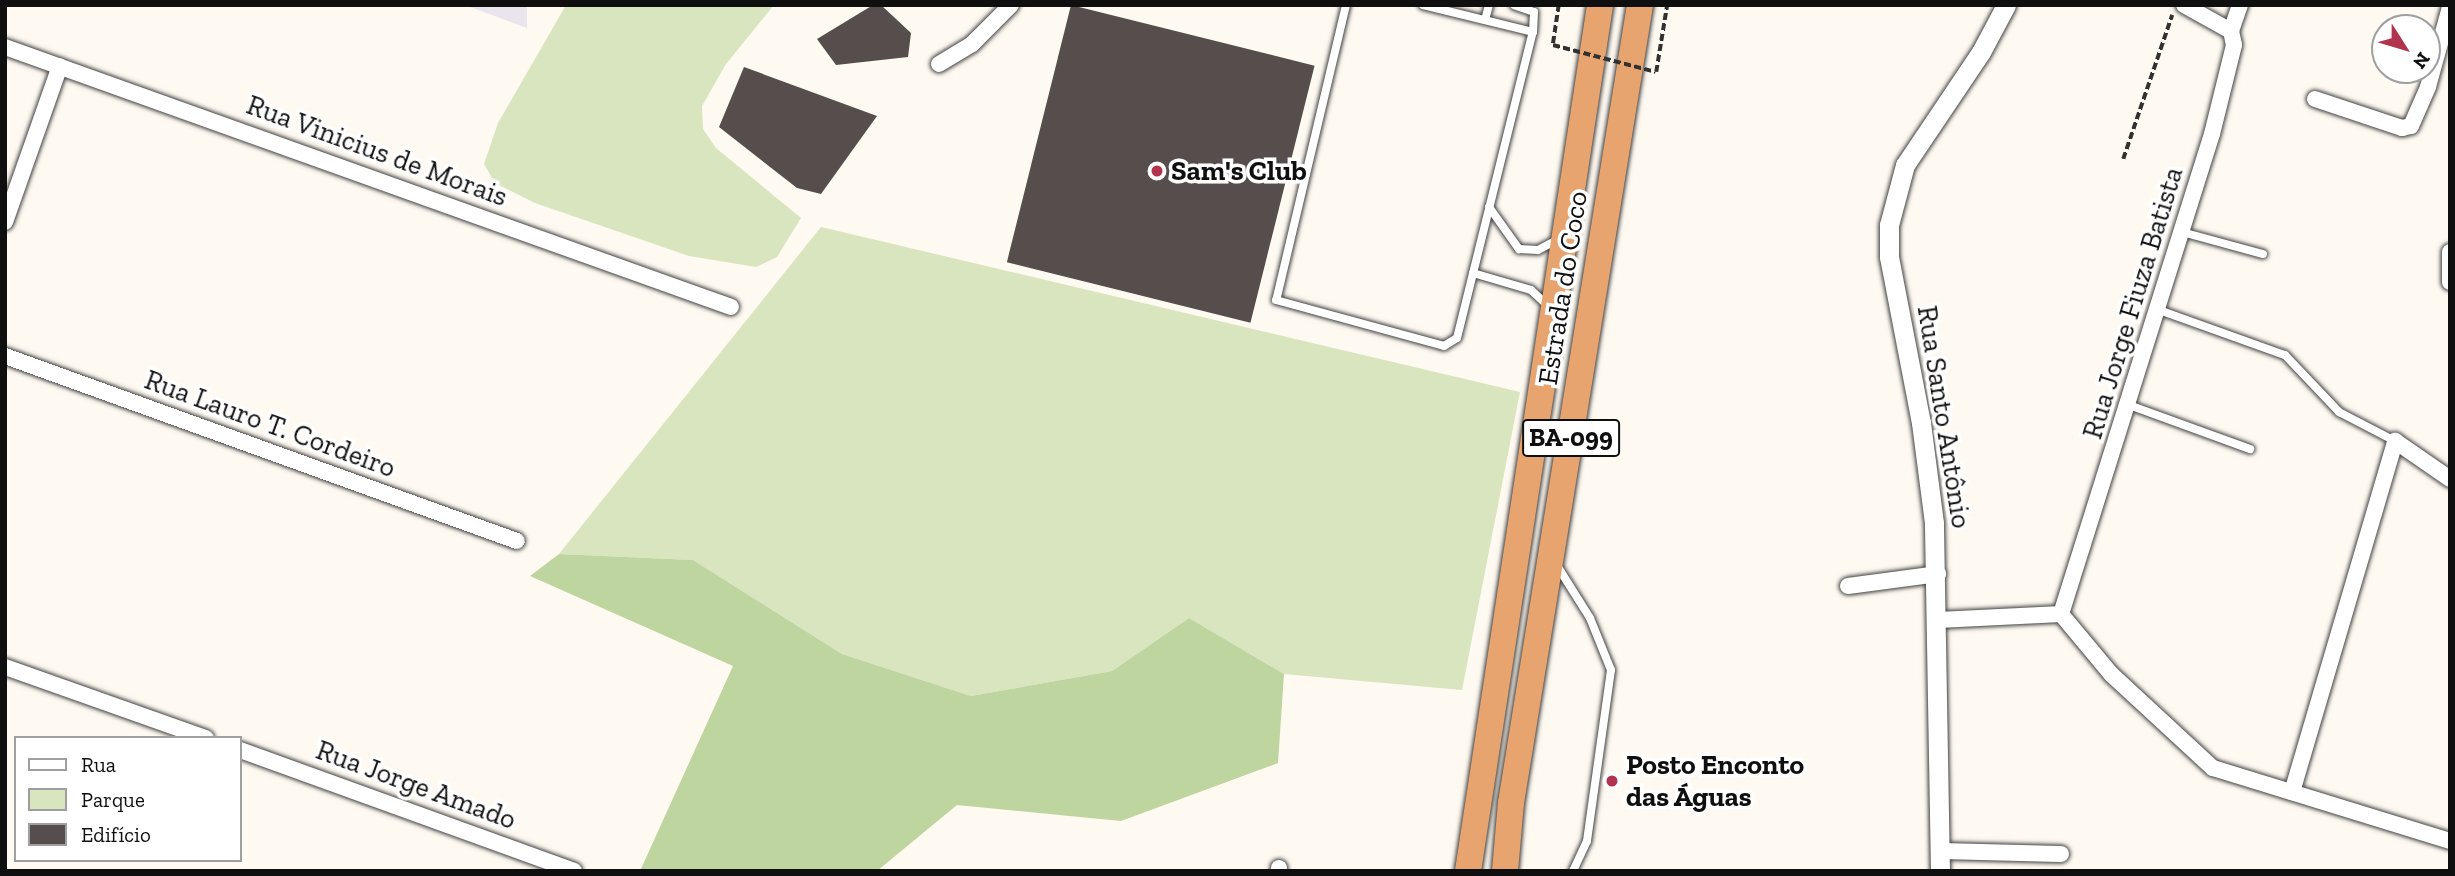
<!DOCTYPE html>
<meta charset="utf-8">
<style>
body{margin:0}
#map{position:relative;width:2455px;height:876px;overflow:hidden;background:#fef9f1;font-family:"Zilla Slab",serif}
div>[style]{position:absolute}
.industrial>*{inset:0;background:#eae4ec}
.green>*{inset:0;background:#d8e5be}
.forest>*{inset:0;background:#bfd59f}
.building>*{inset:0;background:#564e4c;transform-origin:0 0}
.path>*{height:3.5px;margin-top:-1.75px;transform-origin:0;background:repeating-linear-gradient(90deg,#313131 0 7px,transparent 0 10.5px)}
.roads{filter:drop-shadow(0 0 2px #424242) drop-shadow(0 0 2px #424242)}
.service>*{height:8px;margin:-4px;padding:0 4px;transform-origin:4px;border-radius:4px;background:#fff}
.minor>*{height:16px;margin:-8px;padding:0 8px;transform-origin:8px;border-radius:8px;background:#fff}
.tertiary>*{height:19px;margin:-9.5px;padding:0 9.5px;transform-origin:9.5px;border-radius:9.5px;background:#fff}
.trunk>*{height:26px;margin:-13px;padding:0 13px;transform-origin:13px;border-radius:13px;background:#e8a46e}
.path-bridge>*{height:3.5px;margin-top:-1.75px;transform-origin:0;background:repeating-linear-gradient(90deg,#313131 0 7px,transparent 0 10.5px)}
.dots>*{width:19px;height:19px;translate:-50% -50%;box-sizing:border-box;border:4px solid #fff;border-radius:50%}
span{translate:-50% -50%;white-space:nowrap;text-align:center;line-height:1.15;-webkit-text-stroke:7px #fff;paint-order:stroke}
.shield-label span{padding:2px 5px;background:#fff;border:2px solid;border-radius:5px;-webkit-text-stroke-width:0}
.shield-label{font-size:26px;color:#0f0f0f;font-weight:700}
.street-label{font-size:28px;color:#0f0f0f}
.poi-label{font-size:28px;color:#0f0f0f;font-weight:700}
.left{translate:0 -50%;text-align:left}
.frame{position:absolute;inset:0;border:7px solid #0f0f0f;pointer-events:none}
.legend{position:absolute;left:14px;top:736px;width:228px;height:126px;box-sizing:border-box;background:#fff;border:2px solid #9f9f9f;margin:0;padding:9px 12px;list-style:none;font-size:21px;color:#0f0f0f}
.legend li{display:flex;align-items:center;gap:14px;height:35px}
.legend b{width:35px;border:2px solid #9f9f9f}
.north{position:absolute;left:2371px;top:14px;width:70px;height:70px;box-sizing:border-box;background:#fff;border:2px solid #9f9f9f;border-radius:50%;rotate:127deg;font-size:19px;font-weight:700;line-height:28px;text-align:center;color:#0f0f0f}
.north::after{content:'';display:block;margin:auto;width:24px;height:32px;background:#b2334d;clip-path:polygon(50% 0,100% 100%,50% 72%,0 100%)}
</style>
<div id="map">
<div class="industrial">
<div style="clip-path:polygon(465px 5px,527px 5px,527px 28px)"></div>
</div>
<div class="green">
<div style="clip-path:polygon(566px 5px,774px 5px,726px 64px,702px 106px,703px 129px,716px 148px,801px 218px,777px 257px,756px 267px,689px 256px,535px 203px,495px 183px,484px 164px,498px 123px)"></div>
<div style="clip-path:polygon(821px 227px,1520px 392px,1462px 690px,1284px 674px,1189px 618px,1112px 671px,971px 696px,842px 654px,693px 560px,559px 554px)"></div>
</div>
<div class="forest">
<div style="clip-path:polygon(559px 554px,693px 560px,842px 654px,971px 696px,1112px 671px,1189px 618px,1284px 674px,1278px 763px,1121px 821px,957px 805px,877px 871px,640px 871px,733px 666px,530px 576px)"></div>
</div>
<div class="building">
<div style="clip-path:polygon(873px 5px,881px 5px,911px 33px,908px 57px,836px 65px,817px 39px)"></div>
<div style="left:1071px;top:5px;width:251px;height:265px;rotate:14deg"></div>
<div style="clip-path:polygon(744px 67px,877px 116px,821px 194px,797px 188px,719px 127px)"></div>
</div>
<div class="path">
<div style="left:2123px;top:159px;width:152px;rotate:-71.2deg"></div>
</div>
<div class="roads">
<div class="service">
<div style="left:1346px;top:5px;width:303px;rotate:103.3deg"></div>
<div style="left:1276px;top:300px;width:174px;rotate:15.3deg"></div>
<div style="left:1444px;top:346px;width:15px;rotate:-32deg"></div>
<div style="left:1457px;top:338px;width:315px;rotate:-76.1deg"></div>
<div style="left:1533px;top:32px;width:20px;rotate:-87deg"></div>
<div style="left:1534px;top:12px;width:21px;rotate:-161deg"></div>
<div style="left:1423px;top:5px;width:113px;rotate:13.8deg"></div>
<div style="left:1485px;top:20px;width:16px;rotate:-75deg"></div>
<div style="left:1489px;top:207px;width:52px;rotate:54.5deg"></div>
<div style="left:1519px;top:249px;width:19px;rotate:3deg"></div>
<div style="left:1538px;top:250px;width:24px;rotate:-28deg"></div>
<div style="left:2182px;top:232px;width:84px;rotate:15.2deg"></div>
<div style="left:1473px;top:273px;width:60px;rotate:16.3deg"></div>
<div style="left:1531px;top:290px;width:23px;rotate:43deg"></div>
<div style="left:2159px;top:310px;width:134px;rotate:19.7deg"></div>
<div style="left:2285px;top:355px;width:79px;rotate:46.5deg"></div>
<div style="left:2339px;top:412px;width:63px;rotate:27.4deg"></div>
<div style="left:2129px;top:405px;width:129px;rotate:20deg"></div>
<div style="left:1556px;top:564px;width:64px;rotate:57.8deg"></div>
<div style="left:1590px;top:618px;width:56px;rotate:68deg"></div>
<div style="left:1611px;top:670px;width:173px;rotate:98deg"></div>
<div style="left:1587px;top:841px;width:33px;rotate:115deg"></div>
</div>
<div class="minor">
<div style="left:2184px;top:5px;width:54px;rotate:29deg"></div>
<div style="left:5px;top:47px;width:771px;rotate:19.7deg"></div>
<div style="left:939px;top:64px;width:39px;rotate:-31deg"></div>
<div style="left:972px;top:44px;width:55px;rotate:-45deg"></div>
<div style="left:2315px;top:99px;width:92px;rotate:18.4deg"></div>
<div style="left:2402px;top:128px;width:9px;rotate:-13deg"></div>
<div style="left:2411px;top:126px;width:43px;rotate:-66.4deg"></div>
<div style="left:2428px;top:87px;width:83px;rotate:-74.6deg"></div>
<div style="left:5px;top:222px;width:165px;rotate:-70.6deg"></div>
<div style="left:2450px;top:252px;width:30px;rotate:90deg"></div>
<div style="left:5px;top:356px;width:544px;rotate:19.87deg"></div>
<div style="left:1848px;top:586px;width:91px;rotate:-7.6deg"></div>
<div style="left:2061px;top:614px;width:503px;rotate:-72.54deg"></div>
<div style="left:2212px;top:134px;width:92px;rotate:-76.1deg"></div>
<div style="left:2234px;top:45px;width:14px;rotate:-102deg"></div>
<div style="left:2231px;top:31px;width:28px;rotate:-71deg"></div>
<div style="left:2061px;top:614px;width:78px;rotate:50.2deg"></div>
<div style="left:2111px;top:674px;width:139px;rotate:42.7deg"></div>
<div style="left:2213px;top:768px;width:248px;rotate:17.1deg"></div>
<div style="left:1938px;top:620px;width:123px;rotate:-2.8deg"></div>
<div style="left:5px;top:667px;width:213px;rotate:19.5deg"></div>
<div style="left:240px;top:750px;width:355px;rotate:19.9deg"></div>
<div style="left:2292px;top:792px;width:366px;rotate:-73.6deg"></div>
<div style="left:2395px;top:441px;width:67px;rotate:34.6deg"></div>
<div style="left:1940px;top:851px;width:121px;rotate:1.4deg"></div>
<div style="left:1279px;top:871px;width:3px;rotate:-90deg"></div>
</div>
<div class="tertiary">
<div style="left:1940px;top:871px;width:348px;rotate:-91deg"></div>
<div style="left:1934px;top:523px;width:101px;rotate:-97.4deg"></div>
<div style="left:1921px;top:423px;width:169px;rotate:-100.9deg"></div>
<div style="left:1889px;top:257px;width:32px;rotate:-90deg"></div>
<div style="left:1889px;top:225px;width:62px;rotate:-75.1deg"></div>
<div style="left:1905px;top:165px;width:136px;rotate:-56.1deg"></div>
<div style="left:1981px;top:52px;width:53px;rotate:-62deg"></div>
</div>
<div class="trunk">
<div style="left:1468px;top:871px;width:876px;rotate:-81.33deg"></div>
<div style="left:1505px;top:871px;width:68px;rotate:-85deg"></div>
<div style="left:1511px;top:803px;width:808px;rotate:-80.82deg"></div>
</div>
</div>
<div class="path-bridge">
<div style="left:1559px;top:5px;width:40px;rotate:98.5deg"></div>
<div style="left:1553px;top:45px;width:106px;rotate:14.7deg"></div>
<div style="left:1656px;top:72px;width:68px;rotate:-80.7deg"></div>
</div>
<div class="dots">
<div style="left:1157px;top:171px;background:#b2334d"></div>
<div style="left:1612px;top:781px;background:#b2334d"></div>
</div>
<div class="shield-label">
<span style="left:1571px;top:438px">BA-099</span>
</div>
<div class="street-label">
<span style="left:377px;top:151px;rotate:20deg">Rua Vinicius de Morais</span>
<span style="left:1563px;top:288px;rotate:-81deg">Estrada do Coco</span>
<span style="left:2133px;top:303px;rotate:-73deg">Rua Jorge Fiuza Batista</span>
<span style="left:1944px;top:417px;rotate:81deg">Rua Santo Antônio</span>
<span style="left:270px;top:424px;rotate:20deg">Rua Lauro T. Cordeiro</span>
<span style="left:416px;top:785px;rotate:20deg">Rua Jorge Amado</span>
</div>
<div class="poi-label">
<span class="left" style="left:1171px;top:171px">Sam's Club</span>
<span class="left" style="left:1626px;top:781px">Posto Enconto<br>das Águas</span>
</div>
<div class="frame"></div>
<ul class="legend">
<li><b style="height:9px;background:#fff"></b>Rua</li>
<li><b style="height:19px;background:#d8e5be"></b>Parque</li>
<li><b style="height:19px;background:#564e4c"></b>Edifício</li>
</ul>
<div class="north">N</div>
</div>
